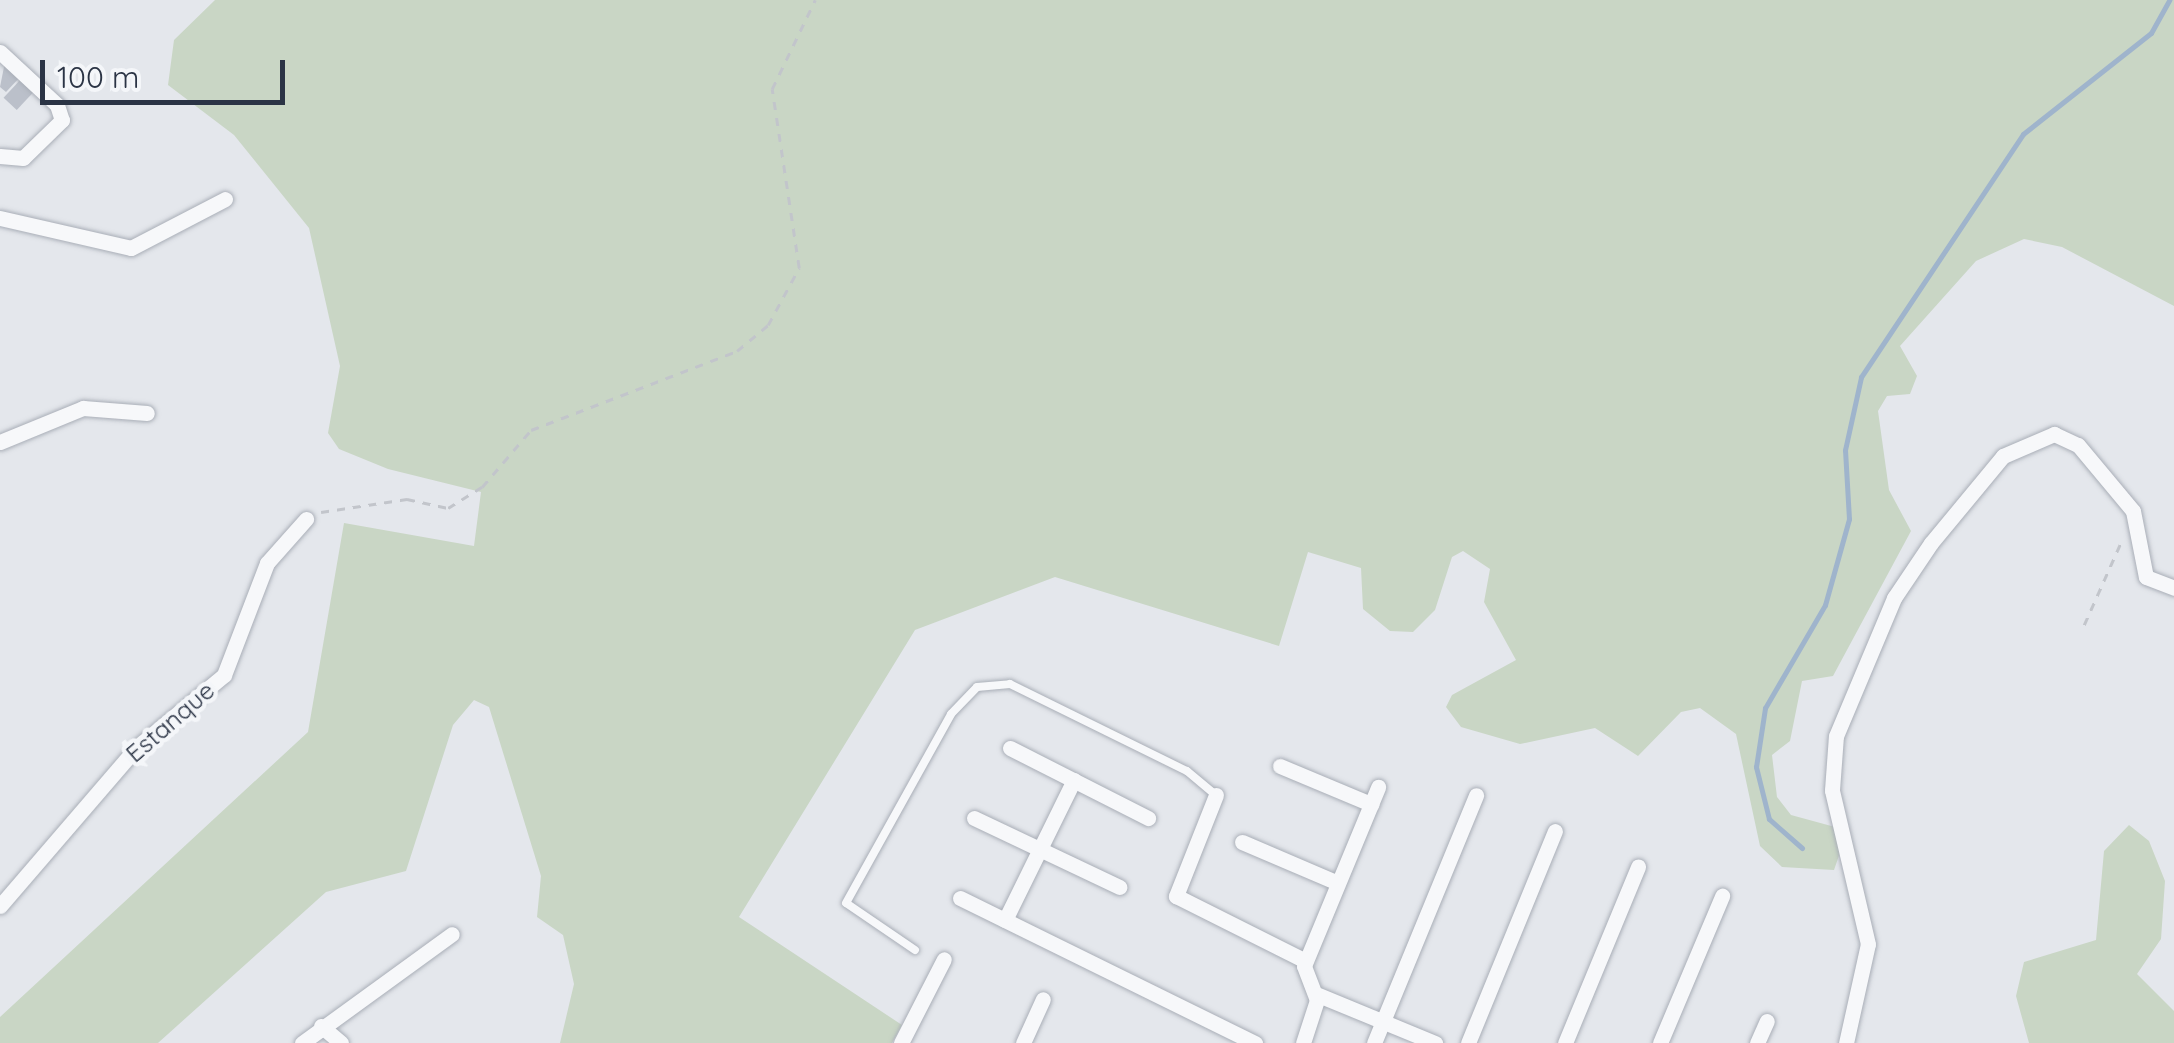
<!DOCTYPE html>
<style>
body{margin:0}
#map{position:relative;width:2174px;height:1043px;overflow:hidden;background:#e4e7ec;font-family:Quicksand,sans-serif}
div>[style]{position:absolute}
.green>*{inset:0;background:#c9d6c5}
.stream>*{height:5px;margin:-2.5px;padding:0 2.5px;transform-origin:2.5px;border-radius:2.5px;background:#9fb4cc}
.building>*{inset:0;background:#bbc0ca;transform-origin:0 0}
.path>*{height:2.5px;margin-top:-1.25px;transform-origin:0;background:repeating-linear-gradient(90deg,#c2c5cb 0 8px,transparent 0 16px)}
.roads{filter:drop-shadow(0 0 2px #a9aeb7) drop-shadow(0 0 2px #a9aeb7)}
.lane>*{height:8px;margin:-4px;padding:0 4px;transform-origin:4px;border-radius:4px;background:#f7f8fa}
.street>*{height:15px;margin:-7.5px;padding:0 7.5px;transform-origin:7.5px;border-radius:7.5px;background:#f7f8fa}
span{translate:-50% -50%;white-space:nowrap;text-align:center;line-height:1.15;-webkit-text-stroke:9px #f4f6f9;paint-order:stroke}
.street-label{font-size:25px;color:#2b3445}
.scale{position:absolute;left:40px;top:60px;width:245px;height:45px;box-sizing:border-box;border:5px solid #2b3445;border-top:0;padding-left:12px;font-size:30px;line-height:35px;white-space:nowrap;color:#2b3445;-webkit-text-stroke:8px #f4f6f9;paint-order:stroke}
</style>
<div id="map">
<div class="green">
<div style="clip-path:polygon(215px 0,2174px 0,2174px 306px,2062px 247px,2024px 239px,1976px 261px,1900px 346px,1917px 376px,1910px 394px,1887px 396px,1878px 411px,1889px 490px,1911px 531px,1833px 676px,1802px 681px,1790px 741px,1772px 755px,1777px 797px,1791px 815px,1835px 827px,1844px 841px,1834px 870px,1782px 867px,1760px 846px,1736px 734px,1700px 708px,1681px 712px,1638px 756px,1595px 728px,1520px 744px,1461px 727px,1446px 707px,1452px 695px,1516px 660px,1484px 602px,1490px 569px,1463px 551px,1452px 557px,1435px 610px,1413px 632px,1390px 631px,1363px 609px,1361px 568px,1308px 552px,1279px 646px,1055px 577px,915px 630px,739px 917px,902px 1025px,892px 1043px,560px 1043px,574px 984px,563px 935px,537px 917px,541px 876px,489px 707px,474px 700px,453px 725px,406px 871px,326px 892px,158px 1043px,0 1043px,0 1017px,308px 732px,344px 523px,474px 546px,481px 492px,388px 469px,339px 449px,328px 433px,340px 366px,309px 228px,234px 135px,168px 85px,174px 40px)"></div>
<div style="clip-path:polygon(2129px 825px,2149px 841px,2165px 881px,2161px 939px,2137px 974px,2174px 1011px,2174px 1043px,2029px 1043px,2016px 996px,2024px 962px,2096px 940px,2104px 851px)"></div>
</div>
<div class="stream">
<div style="left:1802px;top:848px;width:44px;rotate:-138.7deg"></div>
<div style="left:1769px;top:819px;width:54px;rotate:-104deg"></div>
<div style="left:1756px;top:767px;width:60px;rotate:-81.3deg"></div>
<div style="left:1765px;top:708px;width:119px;rotate:-59.8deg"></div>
<div style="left:1825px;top:605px;width:89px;rotate:-74.4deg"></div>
<div style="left:1849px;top:519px;width:69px;rotate:-93.3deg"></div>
<div style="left:1845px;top:450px;width:75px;rotate:-77.6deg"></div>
<div style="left:1861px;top:377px;width:292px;rotate:-56.3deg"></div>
<div style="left:2023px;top:134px;width:163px;rotate:-38.3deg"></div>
<div style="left:2151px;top:33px;width:38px;rotate:-61deg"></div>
</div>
<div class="building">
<div style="clip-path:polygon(5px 62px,21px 76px,6px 92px,0 87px)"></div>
<div style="left:22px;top:78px;width:18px;height:27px;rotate:43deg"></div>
</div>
<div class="path">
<div style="left:321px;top:512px;width:87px;rotate:-8.6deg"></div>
<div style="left:407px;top:499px;width:42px;rotate:12.4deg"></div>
<div style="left:448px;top:508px;width:40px;rotate:-32deg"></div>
<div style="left:482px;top:487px;width:75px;rotate:-49.3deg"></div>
<div style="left:531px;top:430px;width:221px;rotate:-21deg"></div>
<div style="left:737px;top:351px;width:40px;rotate:-40deg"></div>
<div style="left:768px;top:325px;width:65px;rotate:-61.5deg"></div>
<div style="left:799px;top:268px;width:181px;rotate:-98.6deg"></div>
<div style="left:772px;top:89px;width:99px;rotate:-64.2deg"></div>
<div style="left:2084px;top:625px;width:93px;rotate:-65.9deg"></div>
</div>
<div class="roads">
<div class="lane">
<div style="left:915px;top:950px;width:83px;rotate:-145.7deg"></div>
<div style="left:846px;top:903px;width:216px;rotate:-60.9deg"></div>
<div style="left:951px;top:714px;width:37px;rotate:-46deg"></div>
<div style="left:977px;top:687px;width:33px;rotate:-5deg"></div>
<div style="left:1010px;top:684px;width:197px;rotate:26.2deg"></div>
<div style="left:1187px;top:771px;width:38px;rotate:40deg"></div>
</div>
<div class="street">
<div style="left:0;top:52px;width:78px;rotate:42.9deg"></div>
<div style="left:57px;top:105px;width:16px;rotate:72deg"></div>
<div style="left:62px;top:120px;width:54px;rotate:135.7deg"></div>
<div style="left:23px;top:158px;width:23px;rotate:-175deg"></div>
<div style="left:0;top:218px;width:134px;rotate:12.9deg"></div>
<div style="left:131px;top:248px;width:106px;rotate:-27.5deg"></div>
<div style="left:0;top:442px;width:90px;rotate:-22.3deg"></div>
<div style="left:83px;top:408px;width:64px;rotate:4.5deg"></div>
<div style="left:1010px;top:748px;width:155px;rotate:26.9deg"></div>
<div style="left:1280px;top:766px;width:99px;rotate:22.7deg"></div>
<div style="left:1216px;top:795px;width:109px;rotate:111.6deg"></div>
<div style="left:1176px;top:896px;width:145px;rotate:26.6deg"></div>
<div style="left:974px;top:818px;width:161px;rotate:25.4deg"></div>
<div style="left:1242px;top:842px;width:104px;rotate:23.1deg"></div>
<div style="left:960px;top:898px;width:329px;rotate:26.2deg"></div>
<div style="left:0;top:906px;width:210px;rotate:-49.3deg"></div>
<div style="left:137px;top:747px;width:113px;rotate:-39.6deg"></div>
<div style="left:224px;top:675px;width:120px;rotate:-69deg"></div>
<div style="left:267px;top:563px;width:59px;rotate:-48.4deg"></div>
<div style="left:1005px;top:920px;width:156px;rotate:-63.8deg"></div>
<div style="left:1316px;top:994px;width:129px;rotate:22.4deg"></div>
<div style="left:321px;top:1026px;width:26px;rotate:40deg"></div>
<div style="left:302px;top:1043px;width:185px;rotate:-36deg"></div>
<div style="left:901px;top:1043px;width:94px;rotate:-62.9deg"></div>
<div style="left:1023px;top:1043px;width:48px;rotate:-65.6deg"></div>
<div style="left:1303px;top:1043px;width:45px;rotate:-72deg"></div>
<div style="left:1317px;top:1000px;width:36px;rotate:-111deg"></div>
<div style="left:1304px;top:966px;width:194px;rotate:-67.5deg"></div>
<div style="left:1374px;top:1043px;width:268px;rotate:-67.6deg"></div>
<div style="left:1468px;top:1043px;width:229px;rotate:-67.7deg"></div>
<div style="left:1565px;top:1043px;width:191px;rotate:-67.5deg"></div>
<div style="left:1660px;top:1043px;width:160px;rotate:-67.1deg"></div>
<div style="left:1757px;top:1043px;width:24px;rotate:-66deg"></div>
<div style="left:1846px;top:1043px;width:101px;rotate:-77.5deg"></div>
<div style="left:1868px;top:944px;width:158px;rotate:-103.2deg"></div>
<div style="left:1832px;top:790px;width:54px;rotate:-85.8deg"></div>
<div style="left:1836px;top:736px;width:150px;rotate:-67.2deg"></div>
<div style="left:1894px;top:598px;width:66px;rotate:-56.1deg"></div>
<div style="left:1931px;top:543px;width:113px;rotate:-50.4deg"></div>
<div style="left:2003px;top:456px;width:56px;rotate:-23.3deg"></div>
<div style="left:2054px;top:434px;width:26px;rotate:25deg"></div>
<div style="left:2078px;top:445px;width:86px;rotate:50.2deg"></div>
<div style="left:2133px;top:511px;width:67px;rotate:78.9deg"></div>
<div style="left:2146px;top:577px;width:30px;rotate:21deg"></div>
</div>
</div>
<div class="street-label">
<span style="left:170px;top:722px;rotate:-41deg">Estanque</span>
</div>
<div class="scale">100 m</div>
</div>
